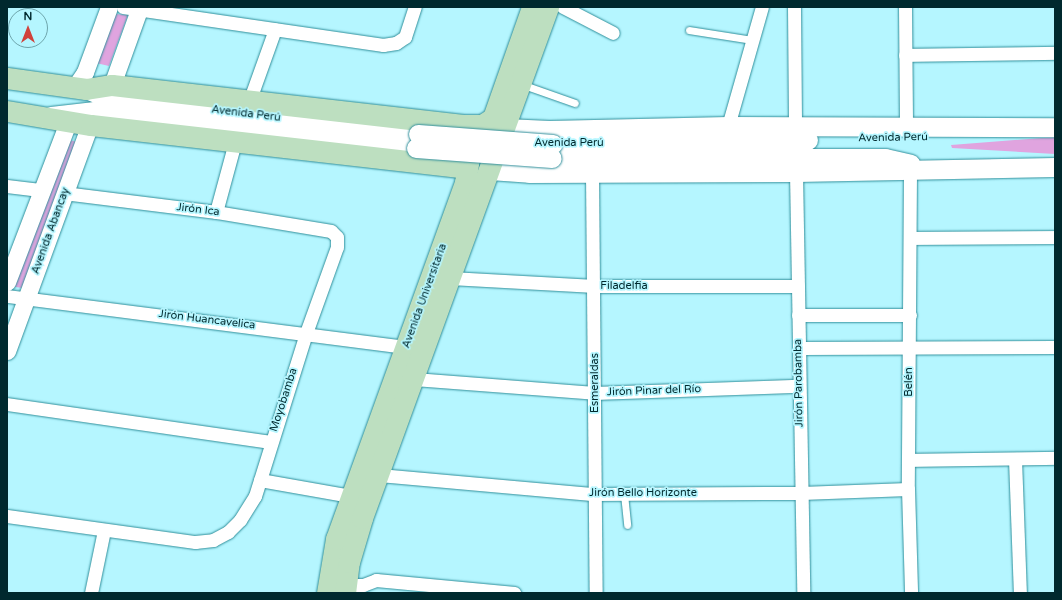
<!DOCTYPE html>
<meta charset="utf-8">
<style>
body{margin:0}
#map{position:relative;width:1062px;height:600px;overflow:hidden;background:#b5f6ff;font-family:"Varela Round",sans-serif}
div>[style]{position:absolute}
.green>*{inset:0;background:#e0a4df}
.roads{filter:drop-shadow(0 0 1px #308f9b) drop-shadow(0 0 1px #308f9b)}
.service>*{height:7px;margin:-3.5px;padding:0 3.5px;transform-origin:3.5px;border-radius:3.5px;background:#fff}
.minor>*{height:13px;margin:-6.5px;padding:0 6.5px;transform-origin:6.5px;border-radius:6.5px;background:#fff}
.tertiary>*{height:17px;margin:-8.5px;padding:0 8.5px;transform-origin:8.5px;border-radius:8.5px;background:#fff}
.secondary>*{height:19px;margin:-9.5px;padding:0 9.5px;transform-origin:9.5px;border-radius:9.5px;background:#fff}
.primary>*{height:21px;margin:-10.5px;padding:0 10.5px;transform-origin:10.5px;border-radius:10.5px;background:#bddfc0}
.bridges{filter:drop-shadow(0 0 1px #308f9b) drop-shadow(0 0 1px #308f9b)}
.secondary-bridge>*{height:19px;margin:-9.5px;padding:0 9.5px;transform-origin:9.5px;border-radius:9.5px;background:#fff}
span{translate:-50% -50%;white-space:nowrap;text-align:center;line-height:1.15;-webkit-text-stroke:3.5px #b5f6ff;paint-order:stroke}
.street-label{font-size:11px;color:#00292e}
.frame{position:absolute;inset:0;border:8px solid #00292e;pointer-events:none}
.north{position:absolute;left:8px;top:8px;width:40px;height:40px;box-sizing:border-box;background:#b5f6ff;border:1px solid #6da4ab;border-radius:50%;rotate:0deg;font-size:11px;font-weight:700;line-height:16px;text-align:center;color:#00292e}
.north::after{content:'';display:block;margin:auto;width:14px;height:18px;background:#d0423c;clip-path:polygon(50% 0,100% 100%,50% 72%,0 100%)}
</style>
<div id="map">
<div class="green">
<div style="clip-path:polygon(115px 14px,128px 15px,109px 66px,96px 63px)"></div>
<div style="clip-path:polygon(1055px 137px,1055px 154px,952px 148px,951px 145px)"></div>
<div style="clip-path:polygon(64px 139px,78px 142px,22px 288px,10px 286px)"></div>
</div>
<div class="roads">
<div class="service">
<div style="left:689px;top:30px;width:64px;rotate:9deg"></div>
<div style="left:521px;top:84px;width:57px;rotate:19.4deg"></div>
<div style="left:624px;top:494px;width:31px;rotate:84deg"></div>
</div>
<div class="minor">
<div style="left:123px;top:7px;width:263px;rotate:8.3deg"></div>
<div style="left:383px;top:45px;width:13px;rotate:-9deg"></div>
<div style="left:396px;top:43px;width:11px;rotate:-34deg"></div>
<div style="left:405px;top:37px;width:32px;rotate:-72deg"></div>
<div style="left:563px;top:7px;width:56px;rotate:27.5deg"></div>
<div style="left:794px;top:7px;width:120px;rotate:89.5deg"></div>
<div style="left:905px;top:7px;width:121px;rotate:89.5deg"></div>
<div style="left:905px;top:55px;width:150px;rotate:-0.8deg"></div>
<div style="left:250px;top:99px;width:74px;rotate:-70.3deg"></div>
<div style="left:728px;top:126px;width:124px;rotate:-74.1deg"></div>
<div style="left:910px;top:171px;width:318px;rotate:90.4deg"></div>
<div style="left:908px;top:489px;width:104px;rotate:88.3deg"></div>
<div style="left:796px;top:172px;width:421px;rotate:89deg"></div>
<div style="left:592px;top:173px;width:420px;rotate:89.5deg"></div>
<div style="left:7px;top:186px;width:35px;rotate:7deg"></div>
<div style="left:216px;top:212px;width:73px;rotate:-74.8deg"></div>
<div style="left:910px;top:238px;width:145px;rotate:-0.4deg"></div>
<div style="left:450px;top:278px;width:145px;rotate:3.2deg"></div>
<div style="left:595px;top:286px;width:203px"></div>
<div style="left:7px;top:296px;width:403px;rotate:7.3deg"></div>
<div style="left:798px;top:315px;width:112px"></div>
<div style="left:799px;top:348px;width:256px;rotate:-0.2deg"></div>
<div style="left:414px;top:379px;width:181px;rotate:4.4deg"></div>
<div style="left:594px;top:393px;width:205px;rotate:-2deg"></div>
<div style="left:7px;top:404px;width:267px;rotate:8.2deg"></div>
<div style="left:1015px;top:459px;width:134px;rotate:87.9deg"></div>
<div style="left:909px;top:460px;width:146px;rotate:-0.8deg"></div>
<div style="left:379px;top:475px;width:216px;rotate:5.1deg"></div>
<div style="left:594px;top:494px;width:207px;rotate:-0.3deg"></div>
<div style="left:801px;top:493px;width:107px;rotate:-2.1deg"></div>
<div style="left:260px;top:480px;width:92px;rotate:10deg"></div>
<div style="left:7px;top:516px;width:190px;rotate:7.9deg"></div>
<div style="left:195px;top:542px;width:18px;rotate:-6deg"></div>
<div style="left:213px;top:540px;width:17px;rotate:-28deg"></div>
<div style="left:228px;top:532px;width:17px;rotate:-45deg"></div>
<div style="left:240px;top:520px;width:28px;rotate:-58deg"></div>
<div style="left:255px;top:496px;width:171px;rotate:-72.6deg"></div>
<div style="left:306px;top:333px;width:91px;rotate:-70.2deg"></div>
<div style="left:337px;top:247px;width:10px;rotate:-90deg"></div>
<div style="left:337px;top:237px;width:8px;rotate:-135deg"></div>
<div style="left:331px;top:231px;width:117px;rotate:-170.6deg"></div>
<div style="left:216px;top:212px;width:153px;rotate:-172.9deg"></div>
<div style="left:346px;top:585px;width:17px"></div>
<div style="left:363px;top:585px;width:14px;rotate:-21deg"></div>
<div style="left:376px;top:580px;width:139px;rotate:5.4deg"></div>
<div style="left:91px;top:593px;width:64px;rotate:-78.3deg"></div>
</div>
<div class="tertiary">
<div style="left:112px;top:85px;width:83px;rotate:-70.3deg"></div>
<div style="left:75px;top:87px;width:18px;rotate:-56deg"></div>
<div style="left:85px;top:72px;width:69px;rotate:-69.7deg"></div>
<div style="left:7px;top:282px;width:173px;rotate:-69.1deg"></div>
<div style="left:7px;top:351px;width:253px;rotate:-69.9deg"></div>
</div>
<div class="secondary">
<div style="left:86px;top:89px;width:27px;rotate:22deg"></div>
<div style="left:111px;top:99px;width:309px;rotate:6.5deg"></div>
<div style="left:51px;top:116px;width:44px;rotate:-6.5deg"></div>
<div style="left:95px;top:111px;width:323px;rotate:6.6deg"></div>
<div style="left:505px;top:128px;width:44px;rotate:2.6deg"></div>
<div style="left:549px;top:130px;width:179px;rotate:-1.3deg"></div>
<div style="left:728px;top:126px;width:327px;rotate:0.2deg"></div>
<div style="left:553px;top:144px;width:255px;rotate:-0.9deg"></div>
<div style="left:552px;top:158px;width:333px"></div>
<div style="left:885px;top:158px;width:26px;rotate:13deg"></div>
<div style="left:490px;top:170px;width:39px;rotate:4deg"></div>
<div style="left:529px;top:173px;width:267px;rotate:-0.2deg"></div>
<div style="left:796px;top:172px;width:259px;rotate:-1.1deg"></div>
</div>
<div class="primary">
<div style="left:7px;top:78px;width:80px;rotate:7.9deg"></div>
<div style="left:86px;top:89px;width:26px;rotate:-9deg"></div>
<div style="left:112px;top:85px;width:353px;rotate:6.5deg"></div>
<div style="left:463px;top:125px;width:19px"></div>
<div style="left:7px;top:111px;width:85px;rotate:9.5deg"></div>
<div style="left:91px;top:125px;width:378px;rotate:6.5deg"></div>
<div style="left:327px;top:593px;width:55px;rotate:-80.5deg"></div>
<div style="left:336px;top:539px;width:379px;rotate:-70.1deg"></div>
<div style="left:465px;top:183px;width:39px;rotate:-81deg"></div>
<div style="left:471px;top:144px;width:19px;rotate:-65deg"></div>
<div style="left:479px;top:127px;width:17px;rotate:-33deg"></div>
<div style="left:493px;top:118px;width:118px;rotate:-70.6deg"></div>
<div style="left:345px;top:593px;width:31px;rotate:-83deg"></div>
<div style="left:349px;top:562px;width:46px;rotate:-73.5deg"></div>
<div style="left:362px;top:518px;width:544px;rotate:-70deg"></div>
</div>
</div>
<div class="bridges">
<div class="secondary-bridge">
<div style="left:418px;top:134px;width:135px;rotate:4.2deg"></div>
<div style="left:416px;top:148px;width:136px;rotate:4.2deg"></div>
</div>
</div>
<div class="street-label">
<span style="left:246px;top:114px;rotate:7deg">Avenida Perú</span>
<span style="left:893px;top:138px;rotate:-1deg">Avenida Perú</span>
<span style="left:569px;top:143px">Avenida Perú</span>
<span style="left:198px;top:210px;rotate:7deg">Jirón Ica</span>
<span style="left:51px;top:231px;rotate:-70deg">Avenida Abancay</span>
<span style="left:624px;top:286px">Filadelfia</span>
<span style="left:425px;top:296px;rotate:-70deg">Avenida Universitaria</span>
<span style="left:207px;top:320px;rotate:7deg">Jirón Huancavelica</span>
<span style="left:909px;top:382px;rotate:-90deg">Belén</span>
<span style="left:595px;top:383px;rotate:-90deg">Esmeraldas</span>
<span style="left:799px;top:383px;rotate:-91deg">Jirón Parobamba</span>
<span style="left:654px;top:391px;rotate:-2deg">Jirón Pinar del Río</span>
<span style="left:284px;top:400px;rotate:-72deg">Moyobamba</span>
<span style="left:643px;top:493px">Jirón Bello Horizonte</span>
</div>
<div class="frame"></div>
<div class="north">N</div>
</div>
